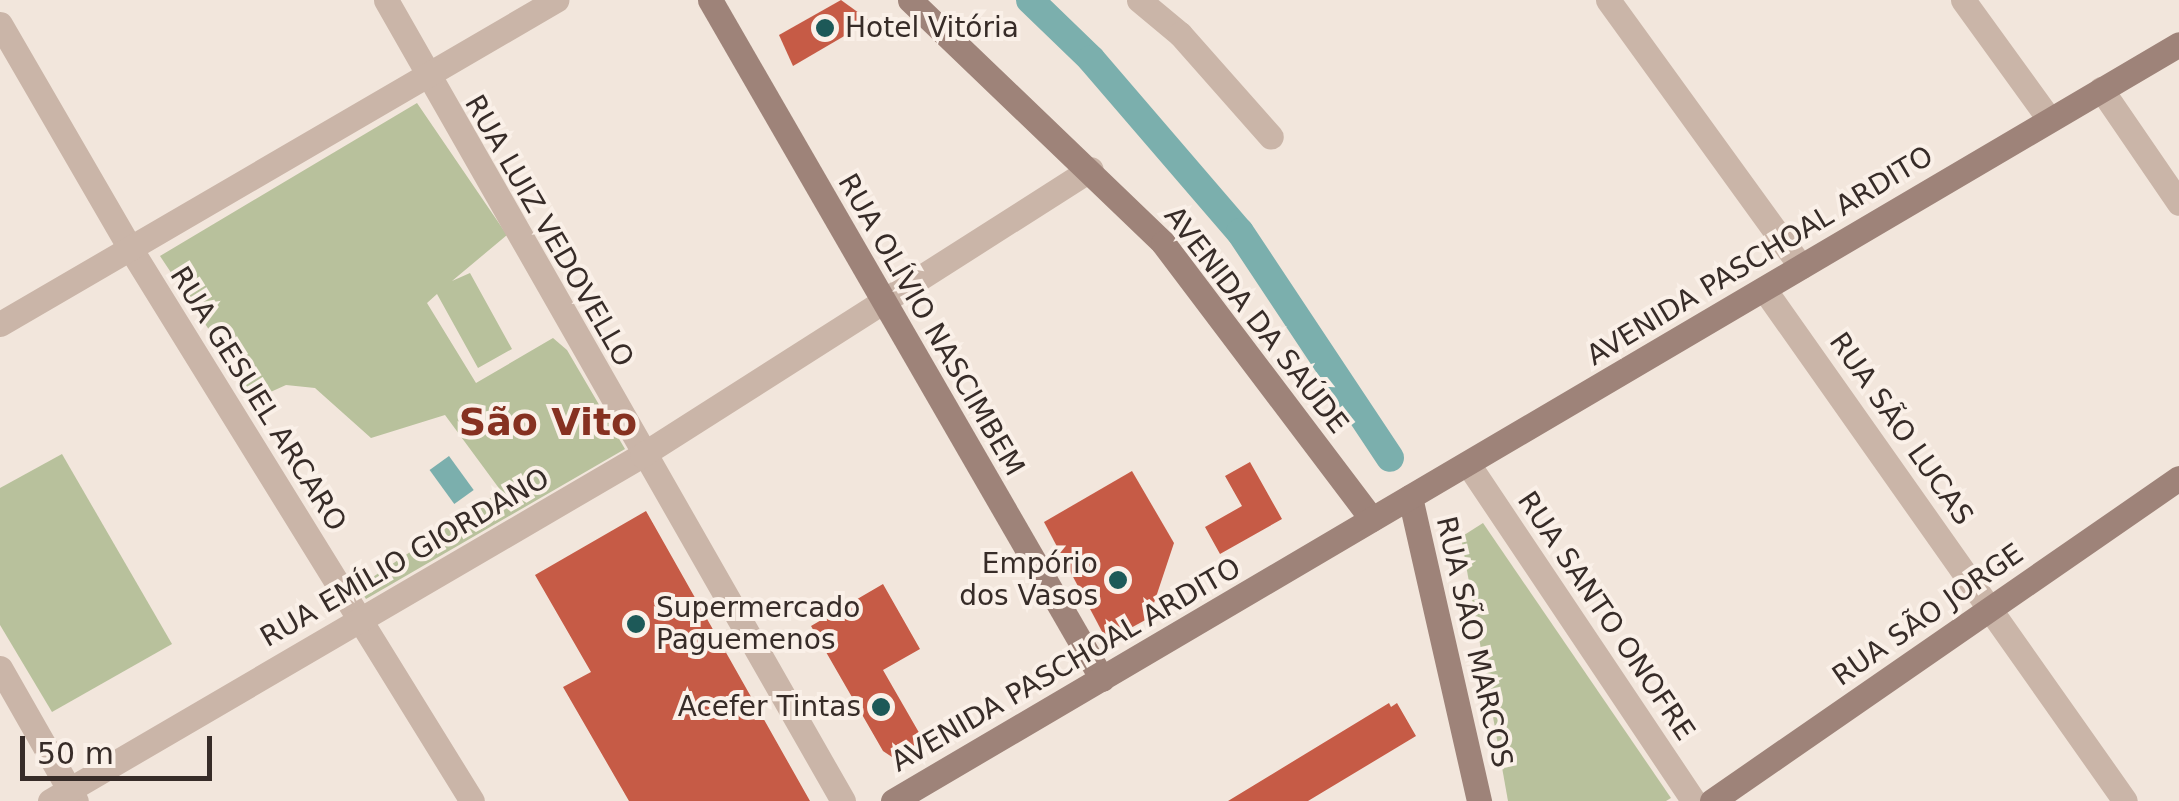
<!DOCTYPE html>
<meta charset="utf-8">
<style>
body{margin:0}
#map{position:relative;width:2179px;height:801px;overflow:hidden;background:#f2e6dc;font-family:"DejaVu Sans",sans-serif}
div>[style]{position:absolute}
.green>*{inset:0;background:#b8c19c}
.water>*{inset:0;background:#7bafad;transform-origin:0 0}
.canal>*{height:28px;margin:-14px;padding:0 14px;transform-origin:14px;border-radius:14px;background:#7bafad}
.building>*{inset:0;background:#c65b46}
.minor>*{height:25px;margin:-12.5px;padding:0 12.5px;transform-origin:12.5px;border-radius:12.5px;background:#cab5a8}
.secondary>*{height:25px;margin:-12.5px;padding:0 12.5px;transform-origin:12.5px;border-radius:12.5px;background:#9e8379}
.dots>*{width:28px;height:28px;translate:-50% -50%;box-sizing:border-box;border:5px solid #faf0e8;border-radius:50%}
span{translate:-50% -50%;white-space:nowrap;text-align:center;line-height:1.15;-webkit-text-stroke:8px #faf0e8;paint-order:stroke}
.poi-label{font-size:28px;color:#372c28}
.left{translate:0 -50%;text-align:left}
.right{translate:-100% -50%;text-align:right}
.street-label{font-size:28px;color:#372c28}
.district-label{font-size:38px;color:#863121;font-weight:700}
.scale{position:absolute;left:20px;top:736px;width:192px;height:45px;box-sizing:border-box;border:5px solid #372c28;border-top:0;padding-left:12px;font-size:30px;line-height:35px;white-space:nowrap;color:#372c28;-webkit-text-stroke:8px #faf0e8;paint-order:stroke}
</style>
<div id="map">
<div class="green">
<div style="clip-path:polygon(417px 103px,507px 235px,452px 281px,470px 273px,512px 349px,478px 368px,437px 294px,427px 303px,476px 383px,553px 338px,567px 350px,625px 449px,366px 599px,358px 587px,501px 491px,445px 415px,371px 438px,315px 388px,286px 385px,255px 399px,160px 256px)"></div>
<div style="clip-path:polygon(62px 454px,172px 644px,52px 712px,0 625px,0 488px)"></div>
<div style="clip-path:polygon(1483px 523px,1671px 798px,1666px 801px,1508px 801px,1461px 537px)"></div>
</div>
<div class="water">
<div style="left:449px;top:456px;width:42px;height:24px;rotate:54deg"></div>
</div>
<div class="canal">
<div style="left:1030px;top:0;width:85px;rotate:44deg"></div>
<div style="left:1091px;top:59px;width:228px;rotate:49.3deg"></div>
<div style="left:1240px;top:232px;width:271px;rotate:56.4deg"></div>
</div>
<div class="building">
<div style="clip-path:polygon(841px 0,870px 21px,793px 66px,779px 35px)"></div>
<div style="clip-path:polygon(1250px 462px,1282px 519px,1220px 554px,1205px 527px,1242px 506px,1225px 476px)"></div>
<div style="clip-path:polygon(1132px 471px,1174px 543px,1149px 618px,1107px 641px,1044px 522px)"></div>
<div style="clip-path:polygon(646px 511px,810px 801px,629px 801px,563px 687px,591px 672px,535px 575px)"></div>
<div style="clip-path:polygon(883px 584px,920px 649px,883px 670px,925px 743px,892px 757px,883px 751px,811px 626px)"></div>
<div style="clip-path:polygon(1389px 703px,1391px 707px,1397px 703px,1416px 736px,1308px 801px,1228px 801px)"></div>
</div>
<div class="minor">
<div style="left:386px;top:0;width:922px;rotate:60.29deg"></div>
<div style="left:1139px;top:0;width:53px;rotate:39.7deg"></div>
<div style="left:1180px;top:34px;width:137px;rotate:48.5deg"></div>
<div style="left:1608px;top:0;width:329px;rotate:54.1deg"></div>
<div style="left:1963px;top:0;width:147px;rotate:54.1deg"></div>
<div style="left:0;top:24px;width:259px;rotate:59.9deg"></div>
<div style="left:130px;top:248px;width:650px;rotate:58.27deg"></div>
<div style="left:2101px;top:89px;width:138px;rotate:55.6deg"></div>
<div style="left:1764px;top:289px;width:626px;rotate:54.81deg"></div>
<div style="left:0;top:324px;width:644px;rotate:-30.23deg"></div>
<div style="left:1468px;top:464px;width:406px;rotate:56.2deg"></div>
<div style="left:0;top:668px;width:153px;rotate:60.3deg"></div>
<div style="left:50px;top:801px;width:686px;rotate:-30.3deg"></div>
<div style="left:642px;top:455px;width:532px;rotate:-32.5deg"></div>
</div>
<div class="secondary">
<div style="left:710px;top:0;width:784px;rotate:60deg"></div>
<div style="left:910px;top:0;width:351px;rotate:43.8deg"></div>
<div style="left:1163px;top:243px;width:346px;rotate:52.9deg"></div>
<div style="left:1410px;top:497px;width:312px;rotate:77.2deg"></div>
<div style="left:893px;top:801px;width:1492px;rotate:-30.48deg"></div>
<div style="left:1712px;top:801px;width:568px;rotate:-34.67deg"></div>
</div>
<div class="dots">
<div style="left:825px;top:28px;background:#1d5958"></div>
<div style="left:1118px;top:580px;background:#1d5958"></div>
<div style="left:636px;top:624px;background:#1d5958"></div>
<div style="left:881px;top:707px;background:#1d5958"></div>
</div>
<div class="poi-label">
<span class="left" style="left:845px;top:28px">Hotel Vitória</span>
<span class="right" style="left:1098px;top:580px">Empório<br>dos Vasos</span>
<span class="left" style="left:656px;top:624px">Supermercado<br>Paguemenos</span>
<span class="right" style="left:861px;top:707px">Acefer Tintas</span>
</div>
<div class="street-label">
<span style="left:549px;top:231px;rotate:60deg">RUA LUIZ VEDOVELLO</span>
<span style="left:1760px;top:256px;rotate:-31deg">AVENIDA PASCHOAL ARDITO</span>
<span style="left:1256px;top:320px;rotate:52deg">AVENIDA DA SAÚDE</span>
<span style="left:931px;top:325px;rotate:60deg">RUA OLÍVIO NASCIMBEM</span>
<span style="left:258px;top:399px;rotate:58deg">RUA GESUEL ARCARO</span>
<span style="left:1901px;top:429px;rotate:55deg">RUA SÃO LUCAS</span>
<span style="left:405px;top:558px;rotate:-30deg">RUA EMÍLIO GIORDANO</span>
<span style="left:1928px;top:615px;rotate:-35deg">RUA SÃO JORGE</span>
<span style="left:1606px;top:616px;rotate:56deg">RUA SANTO ONOFRE</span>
<span style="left:1474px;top:642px;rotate:77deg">RUA SÃO MARCOS</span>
<span style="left:1066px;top:665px;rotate:-30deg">AVENIDA PASCHOAL ARDITO</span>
</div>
<div class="district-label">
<span style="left:548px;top:423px">São Vito</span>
</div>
<div class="scale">50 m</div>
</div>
